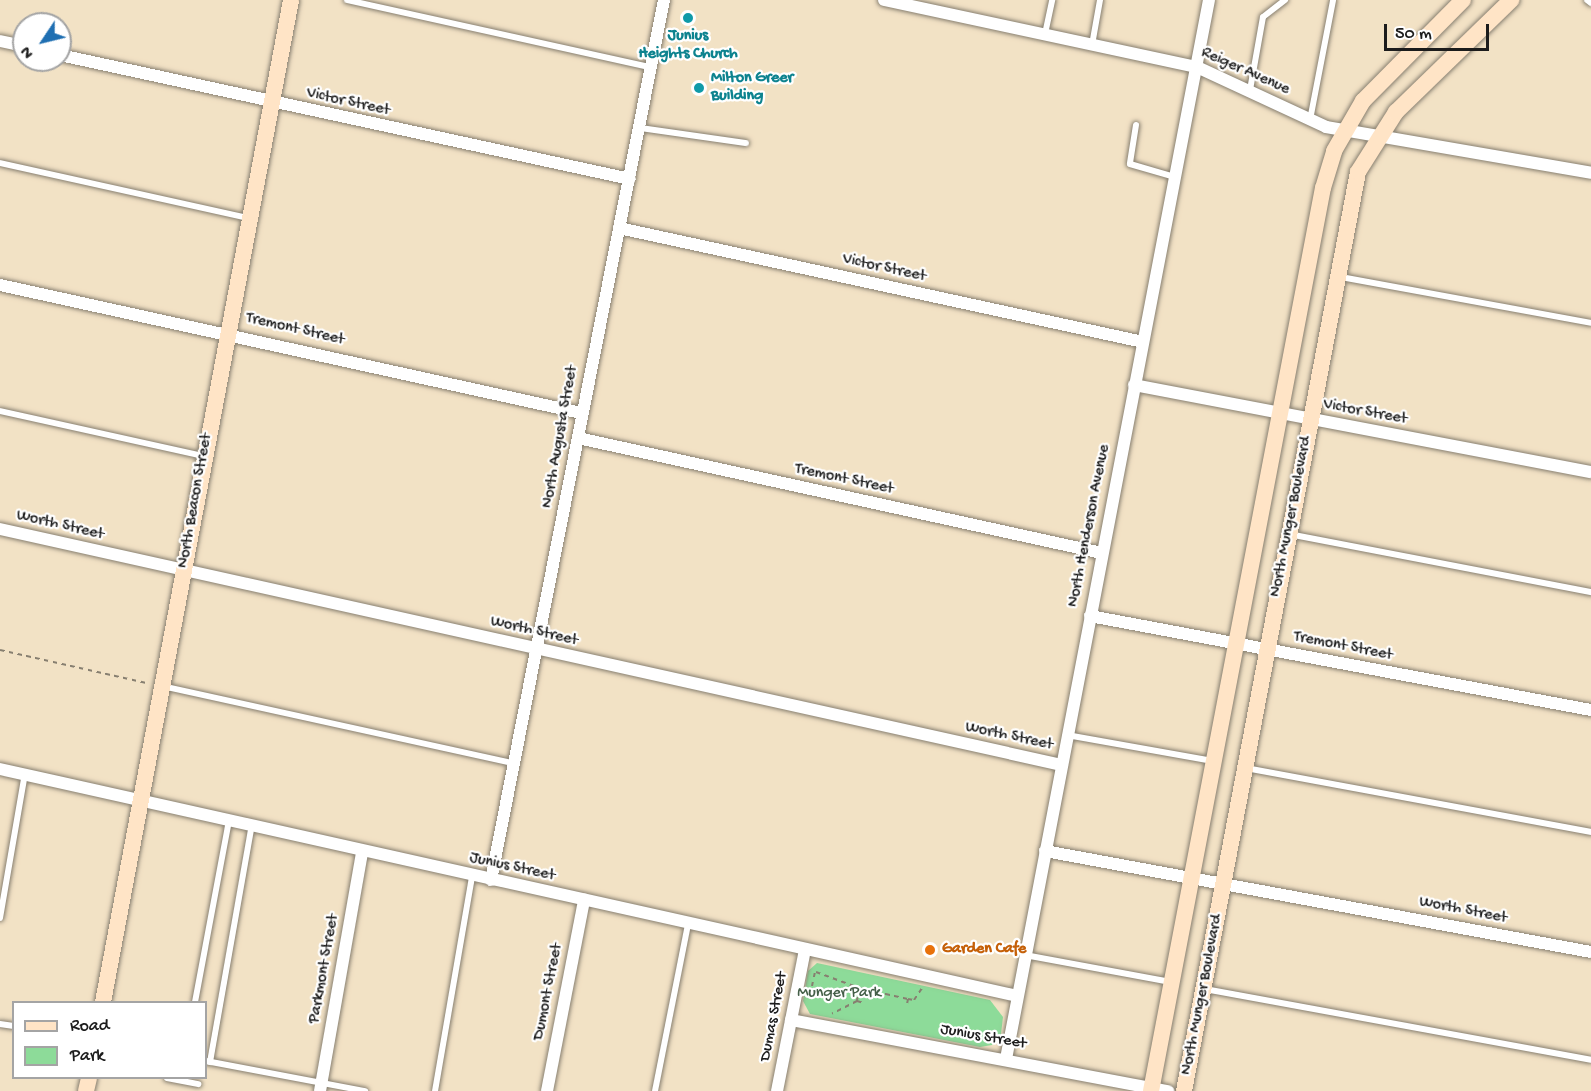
<!DOCTYPE html>
<style>
body{margin:0}
#map{position:relative;width:1591px;height:1091px;overflow:hidden;background:#f2e2c5;font-family:"Gochi Hand",sans-serif}
div>[style]{position:absolute}
.green>*{inset:0;background:#8ddb99}
.path>*{height:2px;margin-top:-1px;transform-origin:0;background:repeating-linear-gradient(90deg,#877f70 0 4.5px,transparent 0 9px)}
.roads{filter:drop-shadow(0 0 2px #877f70) drop-shadow(0 0 2px #877f70)}
.lane>*{height:6px;margin:-3px;padding:0 3px;transform-origin:3px;border-radius:3px;background:#fff}
.street>*{height:12px;margin:-6px;padding:0 6px;transform-origin:6px;border-radius:6px;background:#fff}
.secondary>*{height:16px;margin:-8px;padding:0 8px;transform-origin:8px;border-radius:8px;background:#ffe4c6}
.dots>*{width:16px;height:16px;translate:-50% -50%;box-sizing:border-box;border:3px solid #fff;border-radius:50%}
span{translate:-50% -50%;white-space:nowrap;text-align:center;line-height:1.15;-webkit-text-stroke:4.5px #fff;paint-order:stroke}
.culture-label{font-size:16px;color:#0d838f;font-weight:700}
.left{translate:0 -50%;text-align:left}
.street-label{font-size:16px;color:#1c1c1c}
.food-label{font-size:16px;color:#c56008;font-weight:700}
.park-label{font-size:16px;color:#445f48}
.legend{position:absolute;left:12px;top:1001px;width:195px;height:78px;box-sizing:border-box;background:#fff;border:2px solid #a4a4a4;margin:0;padding:8px 10px;list-style:none;font-size:18px;color:#1c1c1c}
.legend li{display:flex;align-items:center;gap:12px;height:30px}
.legend b{width:30px;border:2px solid #a4a4a4}
.north{position:absolute;left:12px;top:12px;width:60px;height:60px;box-sizing:border-box;background:#fff;border:2px solid #a4a4a4;border-radius:50%;rotate:235deg;font-size:16px;font-weight:700;line-height:24px;text-align:center;color:#1c1c1c}
.north::after{content:'';display:block;margin:auto;width:21px;height:27px;background:#1f6fb2;clip-path:polygon(50% 0,100% 100%,50% 72%,0 100%)}
.scale{position:absolute;left:1384px;top:24px;width:105px;height:27px;box-sizing:border-box;border:3px solid #1c1c1c;border-top:0;padding-left:8px;font-size:18px;line-height:21px;white-space:nowrap;color:#1c1c1c;-webkit-text-stroke:4px #fff;paint-order:stroke}
</style>
<div id="map">
<div class="green">
<div style="clip-path:polygon(817px 963px,990px 1000px,1003px 1017px,1001px 1034px,992px 1045px,980px 1047px,810px 1014px,803px 1001px,808px 971px)"></div>
</div>
<div class="path">
<div style="left:0;top:650px;width:150px;rotate:12.7deg"></div>
<div style="left:816px;top:972px;width:46px;rotate:20.4deg"></div>
<div style="left:859px;top:988px;width:13px;rotate:99deg"></div>
<div style="left:857px;top:1001px;width:28px;rotate:153deg"></div>
<div style="left:812px;top:986px;width:14px;rotate:-78deg"></div>
<div style="left:859px;top:988px;width:50px;rotate:12.7deg"></div>
<div style="left:908px;top:999px;width:5px;rotate:101deg"></div>
<div style="left:908px;top:999px;width:6px;rotate:9deg"></div>
<div style="left:914px;top:1000px;width:14px;rotate:-56deg"></div>
<div style="left:857px;top:1001px;width:7px;rotate:16deg"></div>
</div>
<div class="roads">
<div class="lane">
<div style="left:347px;top:0;width:310px;rotate:12.5deg"></div>
<div style="left:1587px;top:0;width:5px;rotate:37deg"></div>
<div style="left:1045px;top:34px;width:35px;rotate:-78deg"></div>
<div style="left:1092px;top:45px;width:46px;rotate:-79.9deg"></div>
<div style="left:1250px;top:90px;width:74px;rotate:-79.9deg"></div>
<div style="left:1263px;top:17px;width:28px;rotate:-38deg"></div>
<div style="left:1310px;top:120px;width:122px;rotate:-79.1deg"></div>
<div style="left:1136px;top:125px;width:39px;rotate:99deg"></div>
<div style="left:1130px;top:164px;width:47px;rotate:16.1deg"></div>
<div style="left:640px;top:128px;width:107px;rotate:8.1deg"></div>
<div style="left:0;top:163px;width:255px;rotate:12.5deg"></div>
<div style="left:1341px;top:277px;width:254px;rotate:10.4deg"></div>
<div style="left:0;top:411px;width:208px;rotate:12.5deg"></div>
<div style="left:1289px;top:534px;width:308px;rotate:10.9deg"></div>
<div style="left:162px;top:686px;width:362px;rotate:12.4deg"></div>
<div style="left:1067px;top:735px;width:148px;rotate:10.1deg"></div>
<div style="left:1246px;top:768px;width:351px;rotate:10.5deg"></div>
<div style="left:0;top:918px;width:146px;rotate:-80.2deg"></div>
<div style="left:1025px;top:955px;width:148px;rotate:10.5deg"></div>
<div style="left:1205px;top:989px;width:392px;rotate:10.4deg"></div>
<div style="left:195px;top:1002px;width:184px;rotate:-79.4deg"></div>
<div style="left:0;top:1024px;width:14px;rotate:8deg"></div>
<div style="left:206px;top:1061px;width:162px;rotate:10.7deg"></div>
<div style="left:210px;top:1062px;width:241px;rotate:-80deg"></div>
<div style="left:167px;top:1078px;width:32px;rotate:11deg"></div>
<div style="left:435px;top:1091px;width:218px;rotate:-80.2deg"></div>
<div style="left:655px;top:1091px;width:170px;rotate:-78.8deg"></div>
</div>
<div class="street">
<div style="left:884px;top:0;width:320px;rotate:12.1deg"></div>
<div style="left:1197px;top:67px;width:142px;rotate:24.9deg"></div>
<div style="left:1326px;top:127px;width:269px;rotate:9.8deg"></div>
<div style="left:0;top:41px;width:25px;rotate:12deg"></div>
<div style="left:60px;top:55px;width:583px;rotate:12.27deg"></div>
<div style="left:619px;top:228px;width:536px;rotate:12.27deg"></div>
<div style="left:0;top:285px;width:595px;rotate:12.42deg"></div>
<div style="left:1134px;top:385px;width:465px;rotate:10.8deg"></div>
<div style="left:578px;top:438px;width:536px;rotate:12.38deg"></div>
<div style="left:0;top:529px;width:1088px;rotate:12.53deg"></div>
<div style="left:1090px;top:616px;width:510px;rotate:10.63deg"></div>
<div style="left:0;top:769px;width:1042px;rotate:12.58deg"></div>
<div style="left:1045px;top:851px;width:555px;rotate:10.48deg"></div>
<div style="left:491px;top:880px;width:897px;rotate:-78.88deg"></div>
<div style="left:791px;top:1020px;width:384px;rotate:10.7deg"></div>
<div style="left:1006px;top:1059px;width:1078px;rotate:-79.15deg"></div>
<div style="left:320px;top:1091px;width:243px;rotate:-80deg"></div>
<div style="left:547px;top:1091px;width:195px;rotate:-79deg"></div>
<div style="left:777px;top:1091px;width:144px;rotate:-78.8deg"></div>
</div>
<div class="secondary">
<div style="left:103px;top:1002px;width:1019px;rotate:-79.37deg"></div>
<div style="left:86px;top:1091px;width:13px;rotate:-77deg"></div>
<div style="left:1151px;top:1091px;width:919px;rotate:-79.22deg"></div>
<div style="left:1323px;top:188px;width:39px;rotate:-73deg"></div>
<div style="left:1334px;top:151px;width:58px;rotate:-59.9deg"></div>
<div style="left:1363px;top:101px;width:142px;rotate:-45.3deg"></div>
<div style="left:1184px;top:1091px;width:935px;rotate:-79.28deg"></div>
<div style="left:1358px;top:172px;width:71px;rotate:-57.7deg"></div>
<div style="left:1396px;top:112px;width:161px;rotate:-44.2deg"></div>
</div>
</div>
<div class="dots">
<div style="left:688px;top:18px;background:#0f9aa8"></div>
<div style="left:699px;top:88px;background:#0f9aa8"></div>
<div style="left:930px;top:950px;background:#e8710a"></div>
</div>
<div class="culture-label">
<span style="left:688px;top:46px">Junius<br>Heights Church</span>
<span class="left" style="left:711px;top:88px">Milton Greer<br>Building</span>
</div>
<div class="street-label">
<span style="left:1245px;top:72px;rotate:24deg">Reiger Avenue</span>
<span style="left:348px;top:103px;rotate:12deg">Victor Street</span>
<span style="left:884px;top:269px;rotate:12deg">Victor Street</span>
<span style="left:295px;top:330px;rotate:13deg">Tremont Street</span>
<span style="left:1365px;top:413px;rotate:10deg">Victor Street</span>
<span style="left:561px;top:437px;rotate:-80deg">North Augusta Street</span>
<span style="left:844px;top:480px;rotate:12deg">Tremont Street</span>
<span style="left:196px;top:501px;rotate:-80deg">North Beacon Street</span>
<span style="left:1292px;top:517px;rotate:-79deg">North Munger Boulevard</span>
<span style="left:60px;top:526px;rotate:13deg">Worth Street</span>
<span style="left:1090px;top:526px;rotate:-79deg">North Henderson Avenue</span>
<span style="left:534px;top:632px;rotate:13deg">Worth Street</span>
<span style="left:1343px;top:647px;rotate:11deg">Tremont Street</span>
<span style="left:1009px;top:737px;rotate:12deg">Worth Street</span>
<span style="left:512px;top:868px;rotate:12deg">Junius Street</span>
<span style="left:1463px;top:911px;rotate:11deg">Worth Street</span>
<span style="left:325px;top:969px;rotate:-80deg">Parkmont Street</span>
<span style="left:549px;top:992px;rotate:-79deg">Dumont Street</span>
<span style="left:1203px;top:995px;rotate:-79deg">North Munger Boulevard</span>
<span style="left:775px;top:1017px;rotate:-79deg">Dumas Street</span>
<span style="left:983px;top:1038px;rotate:10deg">Junius Street</span>
</div>
<div class="food-label">
<span class="left" style="left:942px;top:950px">Garden Cafe</span>
</div>
<div class="park-label">
<span style="left:839px;top:994px">Munger Park</span>
</div>
<ul class="legend">
<li><b style="height:8px;background:#ffe4c6"></b>Road</li>
<li><b style="height:16px;background:#8ddb99"></b>Park</li>
</ul>
<div class="north">N</div>
<div class="scale">50 m</div>
</div>
